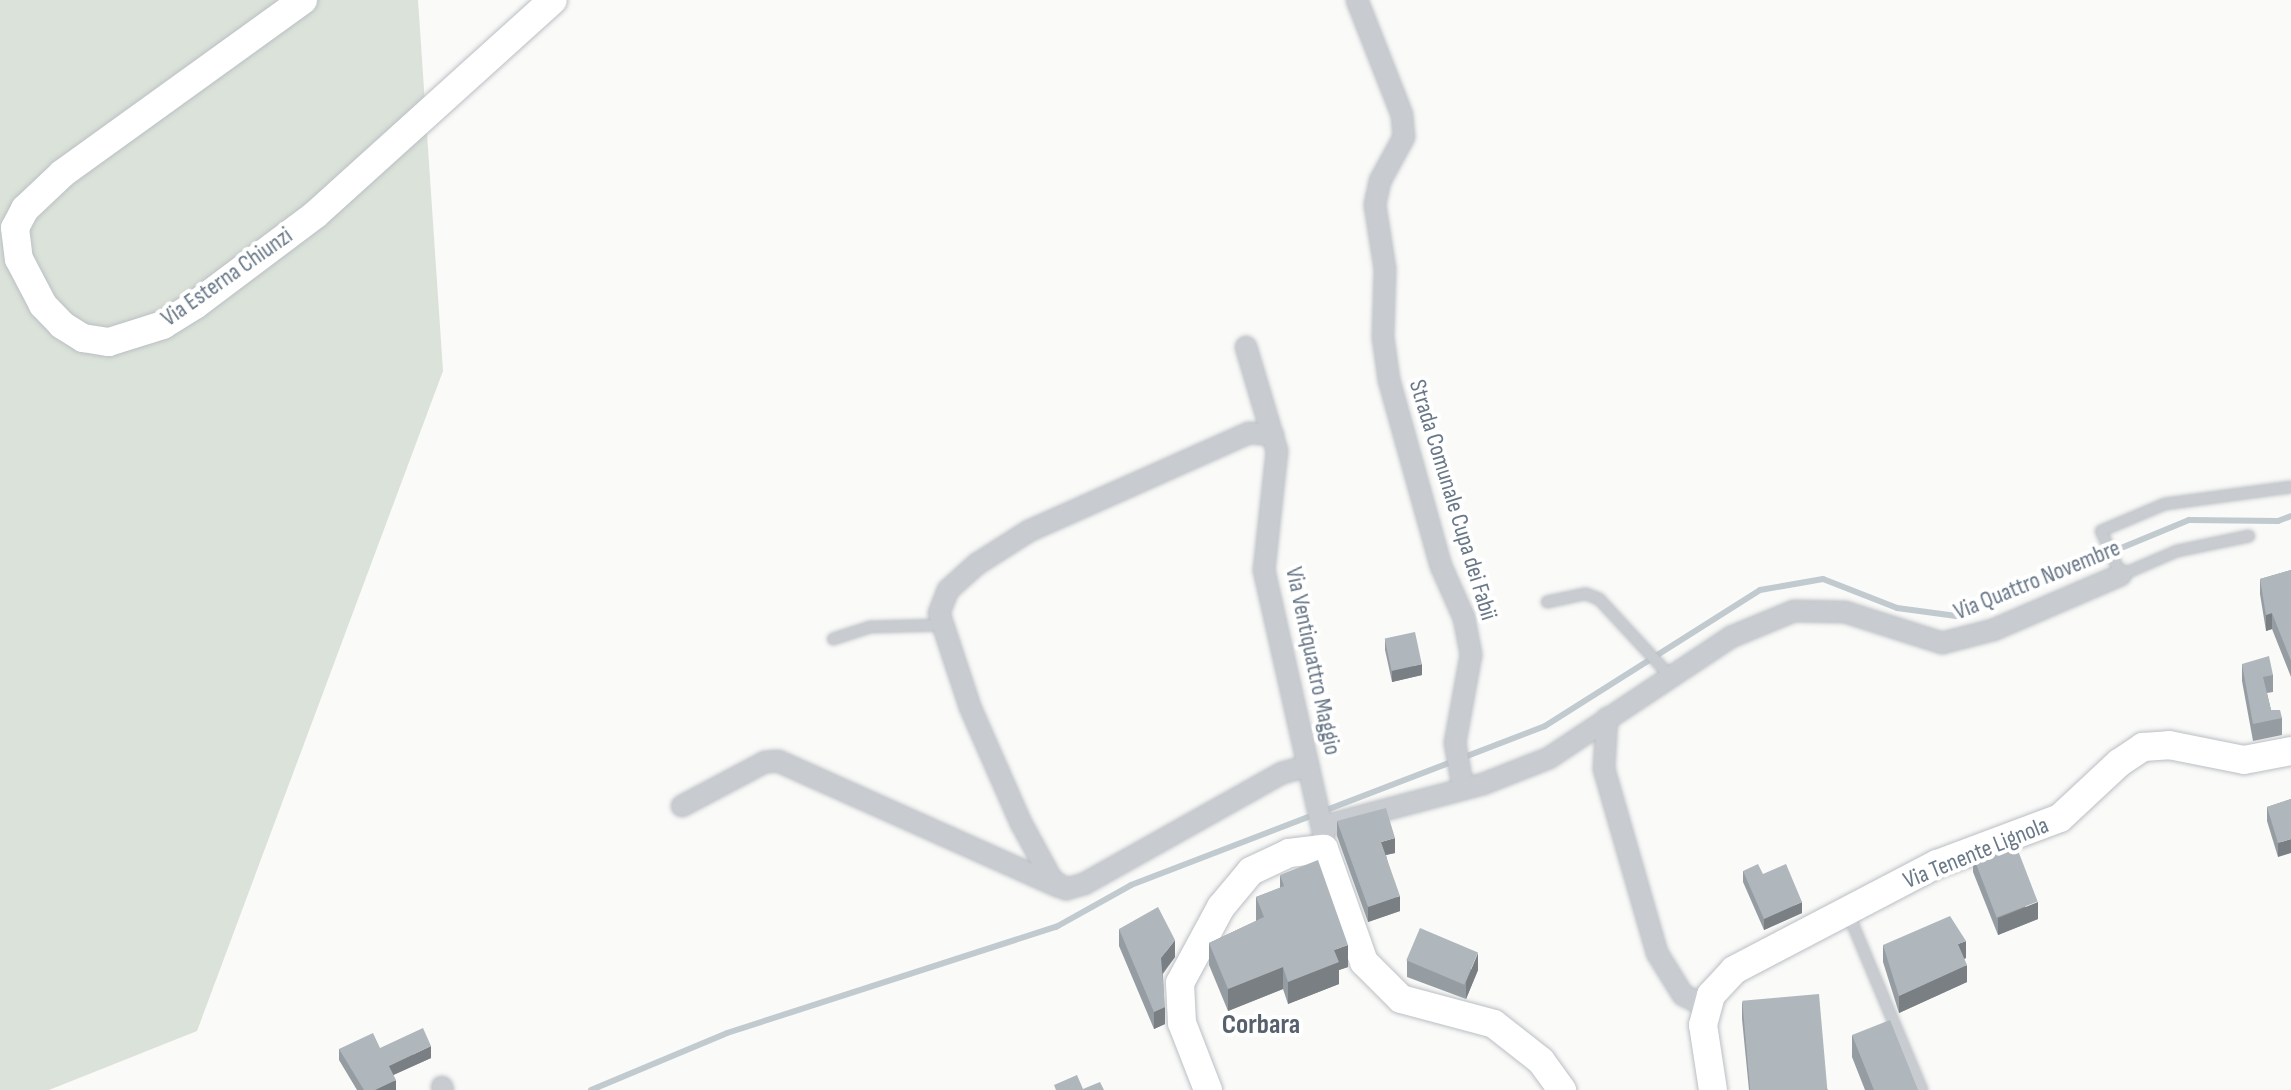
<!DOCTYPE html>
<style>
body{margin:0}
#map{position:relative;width:2291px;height:1090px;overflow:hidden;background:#fafaf8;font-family:"Sofia Sans Condensed",sans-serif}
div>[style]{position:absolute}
.green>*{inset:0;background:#dbe2d9}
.stream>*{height:6px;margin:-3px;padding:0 3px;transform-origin:3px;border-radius:3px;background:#c1cacf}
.roads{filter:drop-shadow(0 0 2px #babfc4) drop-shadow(0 0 2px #babfc4)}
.service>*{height:10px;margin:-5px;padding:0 5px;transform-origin:5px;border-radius:5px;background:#c8cbcf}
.minor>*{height:20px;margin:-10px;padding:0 10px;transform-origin:10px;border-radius:10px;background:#c8cbcf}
.secondary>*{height:28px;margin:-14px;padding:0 14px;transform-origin:14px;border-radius:14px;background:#fff}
.wall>*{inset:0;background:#969da2}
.shaded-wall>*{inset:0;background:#7a7f84}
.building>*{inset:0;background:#afb6bc;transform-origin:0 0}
span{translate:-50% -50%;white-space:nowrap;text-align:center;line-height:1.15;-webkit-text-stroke:8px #fff;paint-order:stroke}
.street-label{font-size:24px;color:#697888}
.quarter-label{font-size:28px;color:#57616e;font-weight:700}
</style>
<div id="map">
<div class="green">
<div style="clip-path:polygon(0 0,418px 0,443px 371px,197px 1031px,49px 1090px,0 1090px)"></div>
</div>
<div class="stream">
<div style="left:591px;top:1090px;width:147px;rotate:-22.7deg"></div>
<div style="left:727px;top:1033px;width:346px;rotate:-17.9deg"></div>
<div style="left:1056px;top:927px;width:86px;rotate:-29.2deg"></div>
<div style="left:1131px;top:885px;width:443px;rotate:-21deg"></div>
<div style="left:1545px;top:726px;width:254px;rotate:-32.3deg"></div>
<div style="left:1760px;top:590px;width:64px;rotate:-9.9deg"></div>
<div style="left:1823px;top:579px;width:79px;rotate:21.4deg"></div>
<div style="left:1897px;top:608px;width:60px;rotate:7.7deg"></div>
<div style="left:1956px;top:616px;width:252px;rotate:-22.4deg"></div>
<div style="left:2189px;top:520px;width:89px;rotate:0.6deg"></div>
<div style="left:2278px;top:521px;width:14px;rotate:-21deg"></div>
</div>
<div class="roads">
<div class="service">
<div style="left:2249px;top:536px;width:74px;rotate:168.2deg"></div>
<div style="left:2177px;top:551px;width:61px;rotate:156.8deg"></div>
<div style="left:2121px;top:575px;width:48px;rotate:-114.4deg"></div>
<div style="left:2101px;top:531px;width:69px;rotate:-22.9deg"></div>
<div style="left:2165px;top:504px;width:127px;rotate:-7.7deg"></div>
<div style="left:1547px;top:602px;width:40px;rotate:-12deg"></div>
<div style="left:1586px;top:594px;width:14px;rotate:21deg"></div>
<div style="left:1599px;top:599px;width:105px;rotate:47.3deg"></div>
<div style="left:833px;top:639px;width:40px;rotate:-18deg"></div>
<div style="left:871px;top:627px;width:70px;rotate:-1.6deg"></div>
<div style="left:1848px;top:913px;width:192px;rotate:67.3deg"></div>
</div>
<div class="minor">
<div style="left:1357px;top:0;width:123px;rotate:68.6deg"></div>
<div style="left:1402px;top:115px;width:22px;rotate:85deg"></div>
<div style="left:1404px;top:137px;width:50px;rotate:118.6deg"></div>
<div style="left:1380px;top:181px;width:25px;rotate:102deg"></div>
<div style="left:1375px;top:205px;width:65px;rotate:81.1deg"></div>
<div style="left:1385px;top:269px;width:68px;rotate:91.7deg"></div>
<div style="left:1383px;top:337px;width:43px;rotate:82.1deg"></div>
<div style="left:1389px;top:380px;width:193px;rotate:74.4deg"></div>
<div style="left:1441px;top:566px;width:57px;rotate:66.1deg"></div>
<div style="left:1464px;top:618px;width:38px;rotate:79deg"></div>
<div style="left:1471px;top:655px;width:89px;rotate:100.3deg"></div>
<div style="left:1455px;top:743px;width:46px;rotate:79.9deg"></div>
<div style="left:1246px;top:347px;width:109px;rotate:73.4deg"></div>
<div style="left:1277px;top:451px;width:120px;rotate:96.2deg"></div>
<div style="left:1264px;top:570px;width:274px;rotate:77.3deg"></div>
<div style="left:1273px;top:435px;width:24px;rotate:-175deg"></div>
<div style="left:1249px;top:433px;width:241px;rotate:156deg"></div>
<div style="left:1029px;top:531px;width:62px;rotate:147.6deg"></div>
<div style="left:977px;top:564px;width:39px;rotate:138deg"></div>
<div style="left:948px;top:590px;width:25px;rotate:111deg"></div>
<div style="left:939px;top:613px;width:99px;rotate:71.7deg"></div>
<div style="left:970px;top:707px;width:127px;rotate:66.3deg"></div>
<div style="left:1021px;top:823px;width:65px;rotate:61.5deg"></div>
<div style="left:1052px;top:880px;width:17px;rotate:33deg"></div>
<div style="left:1066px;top:889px;width:19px;rotate:-16deg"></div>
<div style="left:1084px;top:884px;width:227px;rotate:-29.3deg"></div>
<div style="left:1282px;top:773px;width:27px;rotate:-15deg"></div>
<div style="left:1607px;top:718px;width:51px;rotate:93.4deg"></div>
<div style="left:1604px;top:769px;width:191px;rotate:73.9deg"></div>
<div style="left:1657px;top:953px;width:49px;rotate:58.2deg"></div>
<div style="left:1683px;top:995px;width:28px;rotate:26deg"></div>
<div style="left:682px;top:806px;width:94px;rotate:-27.9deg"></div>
<div style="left:765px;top:762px;width:13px;rotate:-4deg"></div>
<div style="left:778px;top:761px;width:307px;rotate:24.1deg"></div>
<div style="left:1324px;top:826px;width:164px;rotate:-14.8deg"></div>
<div style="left:1483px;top:784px;width:71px;rotate:-21.5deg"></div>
<div style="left:1549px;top:758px;width:219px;rotate:-33.6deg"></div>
<div style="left:1731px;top:637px;width:68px;rotate:-22.4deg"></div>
<div style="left:1794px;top:611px;width:51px;rotate:1.1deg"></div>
<div style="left:1845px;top:612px;width:102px;rotate:17.7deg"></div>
<div style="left:1942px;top:643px;width:53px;rotate:-14.3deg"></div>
<div style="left:1993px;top:630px;width:139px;rotate:-23.3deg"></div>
<div style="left:442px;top:1087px;width:3px;rotate:72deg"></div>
</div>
<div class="secondary">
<div style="left:303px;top:0;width:297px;rotate:144.2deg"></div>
<div style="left:62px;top:174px;width:51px;rotate:136.6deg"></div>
<div style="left:25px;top:209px;width:21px;rotate:118deg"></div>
<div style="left:15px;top:228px;width:31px;rotate:83deg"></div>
<div style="left:19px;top:259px;width:52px;rotate:62.4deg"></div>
<div style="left:43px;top:305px;width:28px;rotate:46deg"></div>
<div style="left:62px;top:325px;width:25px;rotate:32deg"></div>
<div style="left:83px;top:338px;width:26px;rotate:9deg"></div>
<div style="left:109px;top:342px;width:57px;rotate:-17.5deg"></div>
<div style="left:163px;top:325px;width:38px;rotate:-32deg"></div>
<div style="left:195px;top:305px;width:151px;rotate:-36.9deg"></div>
<div style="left:316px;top:214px;width:319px;rotate:-42.1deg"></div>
<div style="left:1208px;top:1090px;width:72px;rotate:-111.2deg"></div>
<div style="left:1182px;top:1023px;width:40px;rotate:-92.9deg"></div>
<div style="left:1180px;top:983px;width:86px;rotate:-61.7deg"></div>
<div style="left:1221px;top:907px;width:47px;rotate:-50.2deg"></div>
<div style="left:1251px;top:871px;width:42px;rotate:-25.3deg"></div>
<div style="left:1289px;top:853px;width:35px;rotate:-7deg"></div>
<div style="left:1324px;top:849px;width:120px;rotate:70.5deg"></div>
<div style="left:1364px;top:962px;width:52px;rotate:45deg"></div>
<div style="left:1401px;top:999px;width:96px;rotate:15deg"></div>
<div style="left:1494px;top:1024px;width:60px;rotate:38.2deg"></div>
<div style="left:1541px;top:1061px;width:36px;rotate:54deg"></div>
<div style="left:1713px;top:1090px;width:66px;rotate:-98.7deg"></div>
<div style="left:1703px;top:1025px;width:31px;rotate:-75deg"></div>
<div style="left:1711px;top:995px;width:34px;rotate:-47deg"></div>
<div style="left:1734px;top:970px;width:229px;rotate:-27.6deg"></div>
<div style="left:1937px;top:864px;width:131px;rotate:-20.5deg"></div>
<div style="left:2060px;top:818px;width:81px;rotate:-43deg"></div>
<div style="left:2119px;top:763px;width:29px;rotate:-34deg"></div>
<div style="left:2143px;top:747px;width:26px;rotate:-4deg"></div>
<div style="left:2169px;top:745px;width:76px;rotate:11.3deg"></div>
<div style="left:2244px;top:760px;width:48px;rotate:-10.8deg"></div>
</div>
</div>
<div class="wall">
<div style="clip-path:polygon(2291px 570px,2291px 677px,2272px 629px,2266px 631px,2260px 594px,2260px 579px)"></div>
<div style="clip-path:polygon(1385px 639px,1422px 675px,1392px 682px,1385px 650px)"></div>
<div style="clip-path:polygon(2242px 664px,2273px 675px,2273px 692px,2267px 693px,2271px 710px,2282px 718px,2282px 735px,2253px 741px,2242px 681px)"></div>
<div style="clip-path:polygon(2291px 799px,2278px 857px,2267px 821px,2267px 807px)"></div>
<div style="clip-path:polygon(1337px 821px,1395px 853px,1386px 855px,1400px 911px,1368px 922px,1337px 836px)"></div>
<div style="clip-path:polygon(1973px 855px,2038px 919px,1998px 935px,1973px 872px)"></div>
<div style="clip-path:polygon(1743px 871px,1763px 874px,1802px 913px,1764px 930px,1743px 882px)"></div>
<div style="clip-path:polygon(1280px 875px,1348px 967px,1339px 970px,1339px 984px,1288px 1004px,1283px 989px,1228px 1011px,1209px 965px,1209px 943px,1256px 921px,1256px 897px,1280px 888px)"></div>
<div style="clip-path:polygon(1119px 929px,1175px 957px,1163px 974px,1165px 1024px,1154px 1029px,1119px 946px)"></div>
<div style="clip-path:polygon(1883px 945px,1966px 958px,1964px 959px,1967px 982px,1899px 1013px,1883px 962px)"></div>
<div style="clip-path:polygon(1407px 960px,1478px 970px,1466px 999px,1407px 977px)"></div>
<div style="clip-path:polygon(1742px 1002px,1828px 1090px,1749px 1090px,1742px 1019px)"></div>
<div style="clip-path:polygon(1852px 1035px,1918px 1090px,1865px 1090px,1852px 1057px)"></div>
<div style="clip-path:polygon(380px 1048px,431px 1058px,393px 1075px,396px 1090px,357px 1090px,339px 1060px,339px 1049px)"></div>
</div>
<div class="shaded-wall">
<div style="clip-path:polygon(2272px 613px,2272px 629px,2266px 631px,2266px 615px)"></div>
<div style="clip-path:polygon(1422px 664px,1422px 675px,1392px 682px,1392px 671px)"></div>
<div style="clip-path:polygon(1395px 838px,1395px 853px,1381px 856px,1381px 842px)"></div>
<div style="clip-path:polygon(2291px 839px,2291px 853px,2278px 857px,2278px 843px)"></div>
<div style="clip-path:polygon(1400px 896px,1400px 911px,1368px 922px,1368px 907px)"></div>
<div style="clip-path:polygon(1802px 902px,1802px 913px,1764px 930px,1764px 919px)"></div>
<div style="clip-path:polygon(2038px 902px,2038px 919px,1998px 935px,1998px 918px)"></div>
<div style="clip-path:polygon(1175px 940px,1175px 957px,1161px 975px,1161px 958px)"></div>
<div style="clip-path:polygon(1966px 941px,1966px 958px,1958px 961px,1958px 944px)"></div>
<div style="clip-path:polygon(1348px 945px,1348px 967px,1339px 970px,1339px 984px,1288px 1004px,1288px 982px,1334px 950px)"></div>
<div style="clip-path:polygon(1478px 953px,1478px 970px,1466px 999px,1466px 982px)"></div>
<div style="clip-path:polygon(1967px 965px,1967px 982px,1899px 1013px,1899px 996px)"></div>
<div style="clip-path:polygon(1283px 967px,1283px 989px,1228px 1011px,1228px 989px)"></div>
<div style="clip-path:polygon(1165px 1007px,1165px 1024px,1154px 1029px,1154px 1012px)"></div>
<div style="clip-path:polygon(431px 1046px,431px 1058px,389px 1077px,389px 1066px)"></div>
<div style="clip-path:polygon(396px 1080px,396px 1090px,375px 1090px)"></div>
</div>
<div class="building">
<div style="clip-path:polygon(2291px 570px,2291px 661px,2272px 613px,2266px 615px,2260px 579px)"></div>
<div style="left:1415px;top:632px;width:33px;height:31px;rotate:78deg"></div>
<div style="clip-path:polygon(2269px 656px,2273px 675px,2263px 677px,2271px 710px,2280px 710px,2282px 718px,2253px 724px,2242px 664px)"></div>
<div style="clip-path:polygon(2291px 799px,2291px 839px,2278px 843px,2267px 807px)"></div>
<div style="clip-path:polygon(1386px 808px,1395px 838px,1381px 842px,1400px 896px,1368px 907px,1337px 821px)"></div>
<div style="left:2014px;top:840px;width:66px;height:44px;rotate:69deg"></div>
<div style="clip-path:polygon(1318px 860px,1348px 945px,1334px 950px,1339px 962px,1288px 982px,1283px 967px,1228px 989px,1209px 943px,1264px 917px,1256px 897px,1284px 886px,1280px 875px)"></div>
<div style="clip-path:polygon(1758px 864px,1763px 874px,1786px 864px,1802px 902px,1764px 919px,1743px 871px)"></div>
<div style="clip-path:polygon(1158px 907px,1175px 940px,1161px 958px,1165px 1007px,1154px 1012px,1119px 929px)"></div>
<div style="clip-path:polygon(1950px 916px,1966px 941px,1958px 944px,1967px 965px,1899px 996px,1883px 945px)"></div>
<div style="left:1420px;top:928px;width:63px;height:35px;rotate:23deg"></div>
<div style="left:1819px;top:994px;width:96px;height:77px;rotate:85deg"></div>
<div style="clip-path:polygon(1890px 1020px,1918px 1090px,1874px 1090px,1852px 1035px)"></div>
<div style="clip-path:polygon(423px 1028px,431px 1046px,389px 1066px,396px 1080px,375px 1090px,364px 1090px,339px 1049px,373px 1033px,380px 1048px)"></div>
<div style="clip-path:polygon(1077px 1075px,1083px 1089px,1100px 1082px,1104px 1090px,1056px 1090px,1054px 1085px)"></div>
</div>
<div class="street-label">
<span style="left:227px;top:277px;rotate:-35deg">Via Esterna Chiunzi</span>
<span style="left:1453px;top:500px;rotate:73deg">Strada Comunale Cupa dei Fabii</span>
<span style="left:2037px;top:580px;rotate:-22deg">Via Quattro Novembre</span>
<span style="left:1313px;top:661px;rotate:78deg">Via Ventiquattro Maggio</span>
<span style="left:1976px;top:853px;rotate:-22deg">Via Tenente Lignola</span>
</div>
<div class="quarter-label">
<span style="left:1261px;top:1025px">Corbara</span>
</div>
</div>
